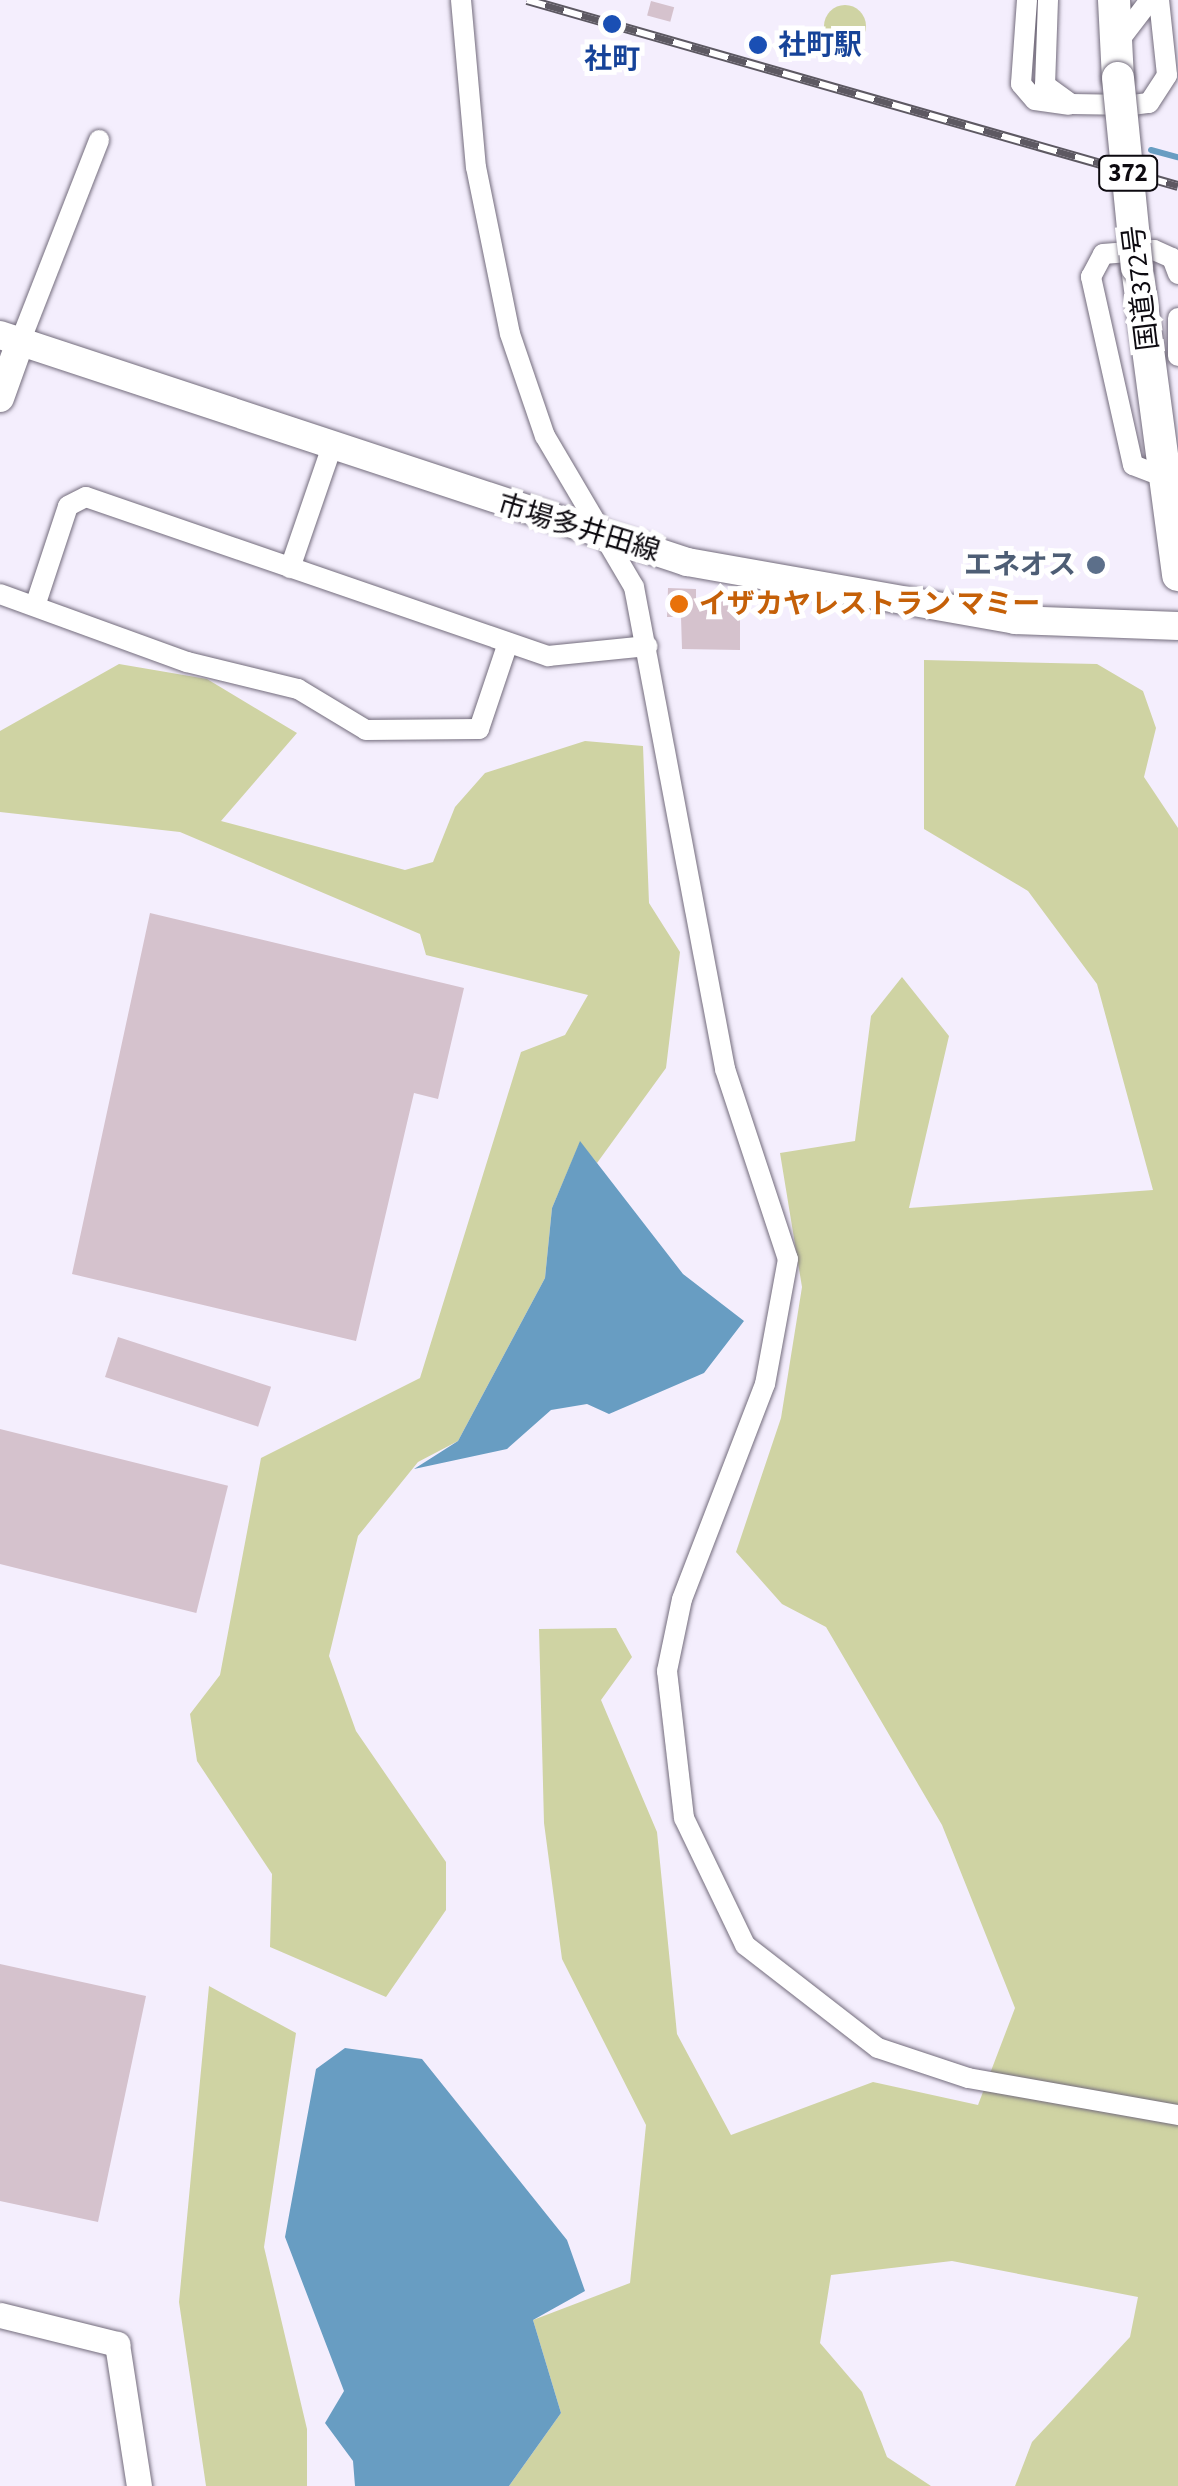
<!DOCTYPE html>
<meta charset="utf-8">
<style>
body{margin:0}
#map{position:relative;width:1178px;height:2486px;overflow:hidden;background:#f4eefd;font-family:"Source Sans 3","Noto Sans JP",sans-serif}
div>[style]{position:absolute}
.green>*{inset:0;background:#cfd3a3}
.round{border-radius:50%}
.water>*{inset:0;background:#689dc2}
.stream>*{height:6px;margin:-3px;padding:0 3px;transform-origin:3px;border-radius:3px;background:#689dc2}
.building>*{inset:0;background:#d5c2cd;transform-origin:0 0}
.roads{filter:drop-shadow(0 0 2px #736c7c) drop-shadow(0 0 2px #736c7c)}
.minor>*{height:20px;margin:-10px;padding:0 10px;transform-origin:10px;border-radius:10px;background:#fff}
.tertiary>*{height:25px;margin:-12.5px;padding:0 12.5px;transform-origin:12.5px;border-radius:12.5px;background:#fff}
.secondary>*{height:28px;margin:-14px;padding:0 14px;transform-origin:14px;border-radius:14px;background:#fff}
.trunk>*{height:32px;margin:-16px;padding:0 16px;transform-origin:16px;border-radius:16px;background:#fff}
.rail>*{height:10px;margin-top:-5px;transform-origin:0;background:repeating-linear-gradient(90deg,#fff 0 19px,#5d5962 0 38px);box-sizing:border-box;border-block:2px solid #5d5962}
.bridges{filter:drop-shadow(0 0 2px #736c7c) drop-shadow(0 0 2px #736c7c)}
.trunk-bridge>*{height:32px;margin:-16px;padding:0 16px;transform-origin:16px;border-radius:16px;background:#fff}
.dots>*{width:28px;height:28px;translate:-50% -50%;box-sizing:border-box;border:5px solid #fff;border-radius:50%}
span{translate:-50% -50%;white-space:nowrap;text-align:center;line-height:1.15;-webkit-text-stroke:10px #fff;paint-order:stroke}
.shield-label span{padding:2px 8px;background:#fff;border:2px solid;border-radius:8px;-webkit-text-stroke-width:0}
.shield-label{font-size:25px;color:#0d0a10;font-weight:700}
.transit-label{font-size:28px;color:#164399;font-weight:700}
.left{translate:0 -50%;text-align:left}
.street-label{font-size:28px;color:#0d0a10}
.service-label{font-size:28px;color:#4e5e75;font-weight:700}
.right{translate:-100% -50%;text-align:right}
.food-label{font-size:28px;color:#c56008;font-weight:700}
</style>
<div id="map">
<div class="green">
<div class="round" style="left:824px;top:5px;width:42px;height:42px"></div>
<div style="clip-path:polygon(924px 660px,1097px 664px,1143px 691px,1156px 728px,1144px 777px,1178px 828px,1178px 2486px,1015px 2486px,1032px 2442px,1130px 2337px,1138px 2297px,952px 2261px,831px 2275px,820px 2343px,862px 2392px,887px 2457px,931px 2486px,509px 2486px,561px 2413px,533px 2320px,630px 2283px,646px 2125px,562px 1959px,544px 1823px,539px 1629px,616px 1628px,632px 1657px,601px 1700px,657px 1832px,677px 2034px,731px 2135px,873px 2082px,978px 2105px,1015px 2008px,942px 1825px,826px 1627px,782px 1604px,736px 1552px,781px 1418px,802px 1287px,780px 1153px,855px 1141px,871px 1016px,902px 977px,949px 1036px,909px 1208px,1153px 1190px,1097px 984px,1028px 891px,924px 829px)"></div>
<div style="clip-path:polygon(119px 664px,207px 679px,297px 733px,221px 821px,405px 870px,433px 862px,455px 807px,485px 773px,585px 741px,643px 746px,649px 903px,680px 952px,666px 1068px,597px 1163px,580px 1142px,552px 1208px,545px 1278px,458px 1441px,418px 1462px,358px 1536px,329px 1656px,356px 1731px,446px 1862px,446px 1910px,386px 1997px,270px 1947px,272px 1874px,197px 1761px,190px 1714px,220px 1675px,261px 1458px,420px 1378px,521px 1052px,565px 1035px,588px 995px,426px 955px,420px 934px,180px 832px,0 812px,0 731px)"></div>
<div style="clip-path:polygon(209px 1986px,296px 2033px,264px 2247px,307px 2429px,307px 2486px,206px 2486px,179px 2302px)"></div>
</div>
<div class="water">
<div style="clip-path:polygon(580px 1141px,683px 1274px,744px 1321px,704px 1373px,609px 1414px,587px 1404px,551px 1410px,507px 1449px,414px 1469px,458px 1441px,545px 1278px,552px 1208px)"></div>
<div style="clip-path:polygon(345px 2048px,422px 2059px,567px 2240px,585px 2291px,533px 2320px,561px 2413px,509px 2486px,355px 2486px,353px 2461px,325px 2423px,344px 2391px,285px 2237px,316px 2069px)"></div>
</div>
<div class="stream">
<div style="left:1151px;top:150px;width:28px;rotate:15deg"></div>
</div>
<div class="building">
<div style="left:651px;top:1px;width:24px;height:15px;rotate:15deg"></div>
<div style="clip-path:polygon(668px 588px,696px 589px,696px 602px,740px 601px,740px 650px,682px 649px,681px 617px,667px 617px)"></div>
<div style="clip-path:polygon(150px 913px,464px 988px,438px 1099px,414px 1093px,356px 1341px,72px 1274px)"></div>
<div style="left:118px;top:1337px;width:161px;height:42px;rotate:18deg"></div>
<div style="left:0;top:1429px;width:235px;height:131px;rotate:14deg"></div>
<div style="clip-path:polygon(0 1964px,146px 1996px,98px 2222px,0 2201px)"></div>
</div>
<div class="roads">
<div class="minor">
<div style="left:461px;top:0;width:168px;rotate:84.9deg"></div>
<div style="left:476px;top:167px;width:170px;rotate:78.5deg"></div>
<div style="left:510px;top:334px;width:108px;rotate:71.1deg"></div>
<div style="left:545px;top:436px;width:175px;rotate:59.5deg"></div>
<div style="left:634px;top:587px;width:491px;rotate:79.3deg"></div>
<div style="left:725px;top:1069px;width:200px;rotate:71.7deg"></div>
<div style="left:788px;top:1259px;width:127px;rotate:100.4deg"></div>
<div style="left:765px;top:1384px;width:230px;rotate:111.1deg"></div>
<div style="left:682px;top:1599px;width:74px;rotate:101.8deg"></div>
<div style="left:667px;top:1671px;width:148px;rotate:83.4deg"></div>
<div style="left:684px;top:1818px;width:141px;rotate:64.3deg"></div>
<div style="left:745px;top:1945px;width:168px;rotate:37.8deg"></div>
<div style="left:878px;top:2048px;width:95px;rotate:18.4deg"></div>
<div style="left:968px;top:2078px;width:213px;rotate:10deg"></div>
<div style="left:1027px;top:0;width:84px;rotate:94.1deg"></div>
<div style="left:1021px;top:84px;width:21px;rotate:49deg"></div>
<div style="left:1035px;top:100px;width:34px;rotate:8deg"></div>
<div style="left:1048px;top:0;width:85px;rotate:92deg"></div>
<div style="left:1045px;top:85px;width:32px;rotate:36deg"></div>
<div style="left:1071px;top:104px;width:61px;rotate:0.9deg"></div>
<div style="left:1132px;top:105px;width:17px;rotate:-7deg"></div>
<div style="left:1149px;top:103px;width:33px;rotate:-57deg"></div>
<div style="left:1167px;top:75px;width:75px;rotate:-96.1deg"></div>
<div style="left:1118px;top:42px;width:53px;rotate:-52.7deg"></div>
<div style="left:1178px;top:318px;width:38px;rotate:90deg"></div>
<div style="left:20px;top:342px;width:217px;rotate:-68.6deg"></div>
<div style="left:1164px;top:477px;width:33px;rotate:-159deg"></div>
<div style="left:1133px;top:465px;width:193px;rotate:-102.6deg"></div>
<div style="left:1091px;top:277px;width:26px;rotate:-62deg"></div>
<div style="left:1103px;top:254px;width:51px;rotate:-4.5deg"></div>
<div style="left:1154px;top:250px;width:20px;rotate:24deg"></div>
<div style="left:1172px;top:258px;width:17px;rotate:69deg"></div>
<div style="left:290px;top:568px;width:126px;rotate:-71deg"></div>
<div style="left:0;top:594px;width:199px;rotate:20deg"></div>
<div style="left:187px;top:662px;width:114px;rotate:13.7deg"></div>
<div style="left:298px;top:689px;width:79px;rotate:31.1deg"></div>
<div style="left:366px;top:730px;width:113px;rotate:-0.5deg"></div>
<div style="left:479px;top:729px;width:91px;rotate:-71.4deg"></div>
<div style="left:35px;top:606px;width:105px;rotate:-71.7deg"></div>
<div style="left:68px;top:506px;width:20px;rotate:-27deg"></div>
<div style="left:86px;top:497px;width:489px;rotate:19deg"></div>
<div style="left:548px;top:656px;width:100px;rotate:-5.7deg"></div>
</div>
<div class="tertiary">
<div style="left:0;top:2315px;width:121px;rotate:13.9deg"></div>
<div style="left:117px;top:2344px;width:144px;rotate:81.2deg"></div>
</div>
<div class="secondary">
<div style="left:0;top:335px;width:724px;rotate:18.28deg"></div>
<div style="left:687px;top:562px;width:333px;rotate:10deg"></div>
<div style="left:1015px;top:620px;width:163px;rotate:2.1deg"></div>
<div style="left:0;top:398px;width:59px;rotate:-70.3deg"></div>
</div>
<div class="trunk">
<div style="left:1114px;top:0;width:78px;rotate:87.1deg"></div>
<div style="left:1137px;top:267px;width:311px;rotate:82.4deg"></div>
</div>
</div>
<div class="rail">
<div style="left:527px;top:0;width:677px;rotate:15.95deg"></div>
</div>
<div class="bridges">
<div class="trunk-bridge">
<div style="left:1118px;top:78px;width:190px;rotate:84.3deg"></div>
</div>
</div>
<div class="dots">
<div style="left:612px;top:24px;background:#1a4fb4"></div>
<div style="left:758px;top:45px;background:#1a4fb4"></div>
<div style="left:1096px;top:565px;background:#5c6f8a"></div>
<div style="left:679px;top:604px;background:#e8710a"></div>
</div>
<div class="shield-label">
<span style="left:1128px;top:173px">372</span>
</div>
<div class="transit-label">
<span class="left" style="left:778px;top:45px">社町駅</span>
<span style="left:612px;top:59px">社町</span>
</div>
<div class="street-label">
<span style="left:1141px;top:288px;rotate:-97deg">国道372号</span>
<span style="left:579px;top:528px;rotate:17deg">市場多井田線</span>
</div>
<div class="service-label">
<span class="right" style="left:1076px;top:565px">エネオス</span>
</div>
<div class="food-label">
<span class="left" style="left:699px;top:604px">イザカヤレストラン マミー</span>
</div>
</div>
